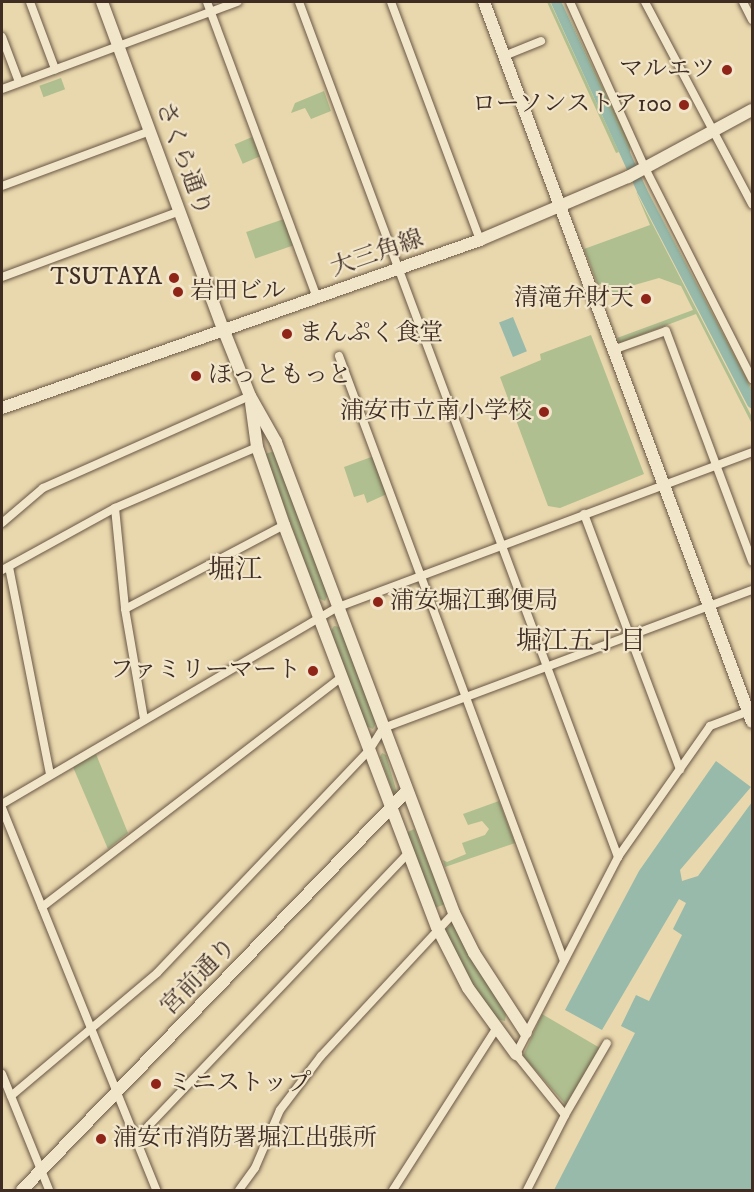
<!DOCTYPE html>
<meta charset="utf-8">
<style>
body{margin:0}
#map{position:relative;width:754px;height:1192px;overflow:hidden;background:#e9d7ad;font-family:"IM FELL DW Pica","Noto Serif JP",serif}
div>[style]{position:absolute}
.green>*{inset:0;background:#b0bf8f;transform-origin:0 0}
.water>*{inset:0;background:#97baaa;transform-origin:0 0}
.canal>*{height:10px;margin:-5px;padding:0 5px;transform-origin:5px;border-radius:5px;background:#97baaa}
.roads{filter:drop-shadow(0 0 2px #6a5846) drop-shadow(0 0 2px #6a5846)}
.street>*{height:8px;margin:-4px;padding:0 4px;transform-origin:4px;border-radius:4px;background:#f1e5ca}
.secondary>*{height:12px;margin:-6px;padding:0 6px;transform-origin:6px;border-radius:6px;background:#f1e5ca}
.dots>*{width:16px;height:16px;translate:-50% -50%;box-sizing:border-box;border:3px solid #f1e5ca;border-radius:50%}
span{translate:-50% -50%;white-space:nowrap;text-align:center;line-height:1.15;-webkit-text-stroke:4.5px #f1e5ca;paint-order:stroke}
.poi-label{font-size:24px;color:#3f2d24}
.right{translate:-100% -50%;text-align:right}
.left{translate:0 -50%;text-align:left}
.street-label{font-size:24px;color:#3f2d24}
.neighbourhood-label{font-size:26px;color:#3f2d24}
.quarter-label{font-size:27px;color:#3f2d24}
.frame{position:absolute;inset:0;border:3px solid #3f2d24;pointer-events:none}
</style>
<div id="map">
<div class="green">
<div style="clip-path:polygon(547px 2px,550px 2px,619px 152px,616px 153px)"></div>
<div style="clip-path:polygon(562px 2px,630px 145px,630px 152px,629px 153px)"></div>
<div style="left:61px;top:78px;width:12px;height:23px;rotate:70deg"></div>
<div style="clip-path:polygon(324px 91px,331px 111px,311px 119px,305px 108px,291px 113px,295px 103px)"></div>
<div style="left:252px;top:137px;width:21px;height:19px;rotate:67deg"></div>
<div style="clip-path:polygon(645px 185px,752px 389px,752px 395px)"></div>
<div style="clip-path:polygon(636px 192px,752px 417px,752px 424px,696px 314px,620px 343px,617px 338px,693px 310px,681px 286px,659px 278px,631px 286px,626px 294px,619px 296px,603px 286px,604px 283px,598px 285px,584px 249px,650px 225px)"></div>
<div style="left:284px;top:219px;width:28px;height:40px;rotate:71deg"></div>
<div style="clip-path:polygon(591px 335px,644px 474px,560px 508px,548px 506px,500px 377px,541px 360px,540px 354px)"></div>
<div style="clip-path:polygon(275px 451px,328px 594px,325px 601px,318px 598px,265px 454px)"></div>
<div style="clip-path:polygon(374px 456px,387px 494px,367px 503px,364px 494px,354px 497px,344px 467px)"></div>
<div style="clip-path:polygon(334px 626px,340px 627px,376px 723px,373px 729px,366px 726px,331px 631px)"></div>
<div style="clip-path:polygon(382px 753px,386px 755px,397px 793px,393px 792px,380px 757px)"></div>
<div style="clip-path:polygon(96px 754px,128px 833px,108px 849px,73px 767px)"></div>
<div style="clip-path:polygon(499px 801px,515px 843px,445px 867px,443px 860px,447px 862px,466px 854px,462px 843px,485px 835px,489px 829px,482px 821px,468px 825px,463px 814px)"></div>
<div style="clip-path:polygon(414px 829px,445px 904px,435px 908px,406px 833px)"></div>
<div style="clip-path:polygon(453px 923px,506px 1014px,505px 1021px,496px 1019px,461px 965px,444px 931px)"></div>
<div style="clip-path:polygon(542px 1014px,600px 1048px,566px 1105px,523px 1056px)"></div>
</div>
<div class="water">
<div style="left:513px;top:317px;width:37px;height:15px;rotate:68deg"></div>
<div style="clip-path:polygon(716px 761px,751px 787px,680px 870px,682px 881px,698px 876px,752px 802px,752px 1190px,554px 1190px,635px 1033px,621px 1026px,636px 995px,649px 1001px,682px 935px,673px 929px,686px 903px,679px 899px,602px 1030px,565px 1010px,639px 871px)"></div>
</div>
<div class="canal">
<div style="left:556px;top:2px;width:208px;rotate:65.5deg"></div>
<div style="left:642px;top:191px;width:239px;rotate:62.6deg"></div>
</div>
<div class="roads">
<div class="street">
<div style="left:30px;top:2px;width:72px;rotate:69.5deg"></div>
<div style="left:207px;top:2px;width:315px;rotate:69.6deg"></div>
<div style="left:299px;top:2px;width:913px;rotate:69.54deg"></div>
<div style="left:391px;top:2px;width:254px;rotate:69.5deg"></div>
<div style="left:570px;top:2px;width:182px;rotate:65.7deg"></div>
<div style="left:645px;top:168px;width:237px;rotate:63.1deg"></div>
<div style="left:645px;top:2px;width:229px;rotate:62.1deg"></div>
<div style="left:743px;top:2px;width:20px;rotate:63deg"></div>
<div style="left:2px;top:37px;width:48px;rotate:69.3deg"></div>
<div style="left:504px;top:56px;width:40px;rotate:-22deg"></div>
<div style="left:2px;top:89px;width:251px;rotate:-20.3deg"></div>
<div style="left:2px;top:186px;width:158px;rotate:-20.4deg"></div>
<div style="left:2px;top:277px;width:190px;rotate:-20.3deg"></div>
<div style="left:613px;top:350px;width:56px;rotate:-19.7deg"></div>
<div style="left:666px;top:331px;width:246px;rotate:69.5deg"></div>
<div style="left:339px;top:356px;width:645px;rotate:69.6deg"></div>
<div style="left:115px;top:508px;width:101px;rotate:84.3deg"></div>
<div style="left:125px;top:609px;width:112px;rotate:80.2deg"></div>
<div style="left:584px;top:514px;width:273px;rotate:69.4deg"></div>
<div style="left:2px;top:523px;width:54px;rotate:-40.5deg"></div>
<div style="left:43px;top:488px;width:227px;rotate:-24deg"></div>
<div style="left:9px;top:567px;width:212px;rotate:78.8deg"></div>
<div style="left:2px;top:570px;width:129px;rotate:-28.8deg"></div>
<div style="left:115px;top:508px;width:155px;rotate:-23.2deg"></div>
<div style="left:125px;top:609px;width:180px;rotate:-27.8deg"></div>
<div style="left:2px;top:804px;width:389px;rotate:-30.4deg"></div>
<div style="left:338px;top:607px;width:442px;rotate:-20.5deg"></div>
<div style="left:2px;top:808px;width:412px;rotate:68deg"></div>
<div style="left:42px;top:907px;width:378px;rotate:-37.5deg"></div>
<div style="left:2px;top:1074px;width:125px;rotate:67.9deg"></div>
<div style="left:11px;top:1096px;width:191px;rotate:-40.1deg"></div>
<div style="left:157px;top:973px;width:309px;rotate:-46.4deg"></div>
<div style="left:370px;top:749px;width:25px;rotate:-58deg"></div>
<div style="left:383px;top:728px;width:394px;rotate:-20.5deg"></div>
<div style="left:565px;top:1115px;width:83px;rotate:-59.7deg"></div>
<div style="left:136px;top:1139px;width:396px;rotate:-46.4deg"></div>
<div style="left:239px;top:1190px;width:27px;rotate:-54deg"></div>
<div style="left:255px;top:1168px;width:63px;rotate:-66.7deg"></div>
<div style="left:280px;top:1110px;width:68px;rotate:-52.8deg"></div>
<div style="left:321px;top:1056px;width:195px;rotate:-47.1deg"></div>
<div style="left:393px;top:1190px;width:191px;rotate:-57.4deg"></div>
<div style="left:527px;top:1190px;width:84px;rotate:-63.1deg"></div>
<div style="left:565px;top:1115px;width:78px;rotate:-128.8deg"></div>
<div style="left:516px;top:1054px;width:222px;rotate:-62.6deg"></div>
<div style="left:618px;top:857px;width:160px;rotate:-54.9deg"></div>
<div style="left:710px;top:726px;width:42px;rotate:-21deg"></div>
</div>
<div class="secondary">
<div style="left:102px;top:2px;width:351px;rotate:69.7deg"></div>
<div style="left:224px;top:331px;width:70px;rotate:68.2deg"></div>
<div style="left:250px;top:396px;width:53px;rotate:60.5deg"></div>
<div style="left:276px;top:442px;width:504px;rotate:69.3deg"></div>
<div style="left:454px;top:913px;width:45px;rotate:63.4deg"></div>
<div style="left:474px;top:953px;width:95px;rotate:57deg"></div>
<div style="left:484px;top:2px;width:768px;rotate:69.58deg"></div>
<div style="left:251px;top:403px;width:44px;rotate:82.2deg"></div>
<div style="left:257px;top:447px;width:83px;rotate:70.9deg"></div>
<div style="left:284px;top:525px;width:430px;rotate:69.2deg"></div>
<div style="left:437px;top:927px;width:68px;rotate:63.1deg"></div>
<div style="left:468px;top:988px;width:82px;rotate:54deg"></div>
<div style="left:2px;top:408px;width:507px;rotate:-19.36deg"></div>
<div style="left:480px;top:240px;width:161px;rotate:-23.1deg"></div>
<div style="left:628px;top:177px;width:141px;rotate:-28.4deg"></div>
<div style="left:22px;top:1190px;width:553px;rotate:-46.03deg"></div>
</div>
</div>
<div class="dots">
<div style="left:727px;top:70px;background:#8f2418"></div>
<div style="left:684px;top:105px;background:#8f2418"></div>
<div style="left:174px;top:278px;background:#8f2418"></div>
<div style="left:178px;top:292px;background:#8f2418"></div>
<div style="left:646px;top:299px;background:#8f2418"></div>
<div style="left:287px;top:334px;background:#8f2418"></div>
<div style="left:196px;top:376px;background:#8f2418"></div>
<div style="left:544px;top:412px;background:#8f2418"></div>
<div style="left:378px;top:602px;background:#8f2418"></div>
<div style="left:313px;top:671px;background:#8f2418"></div>
<div style="left:156px;top:1084px;background:#8f2418"></div>
<div style="left:101px;top:1139px;background:#8f2418"></div>
</div>
<div class="poi-label">
<span class="right" style="left:715px;top:70px">マルエツ</span>
<span class="right" style="left:672px;top:105px">ローソンストア100</span>
<span class="right" style="left:162px;top:278px">TSUTAYA</span>
<span class="left" style="left:190px;top:292px">岩田ビル</span>
<span class="right" style="left:634px;top:299px">清滝弁財天</span>
<span class="left" style="left:299px;top:334px">まんぷく食堂</span>
<span class="left" style="left:208px;top:376px">ほっともっと</span>
<span class="right" style="left:532px;top:412px">浦安市立南小学校</span>
<span class="left" style="left:390px;top:602px">浦安堀江郵便局</span>
<span class="right" style="left:301px;top:671px">ファミリーマート</span>
<span class="left" style="left:168px;top:1084px">ミニストップ</span>
<span class="left" style="left:113px;top:1139px">浦安市消防署堀江出張所</span>
</div>
<div class="street-label">
<span style="left:183px;top:159px;rotate:70deg">さくら通り</span>
<span style="left:377px;top:254px;rotate:-19deg">大三角線</span>
<span style="left:199px;top:977px;rotate:-46deg">宮前通り</span>
</div>
<div class="neighbourhood-label">
<span style="left:581px;top:642px">堀江五丁目</span>
</div>
<div class="quarter-label">
<span style="left:235px;top:571px">堀江</span>
</div>
<div class="frame"></div>
</div>
